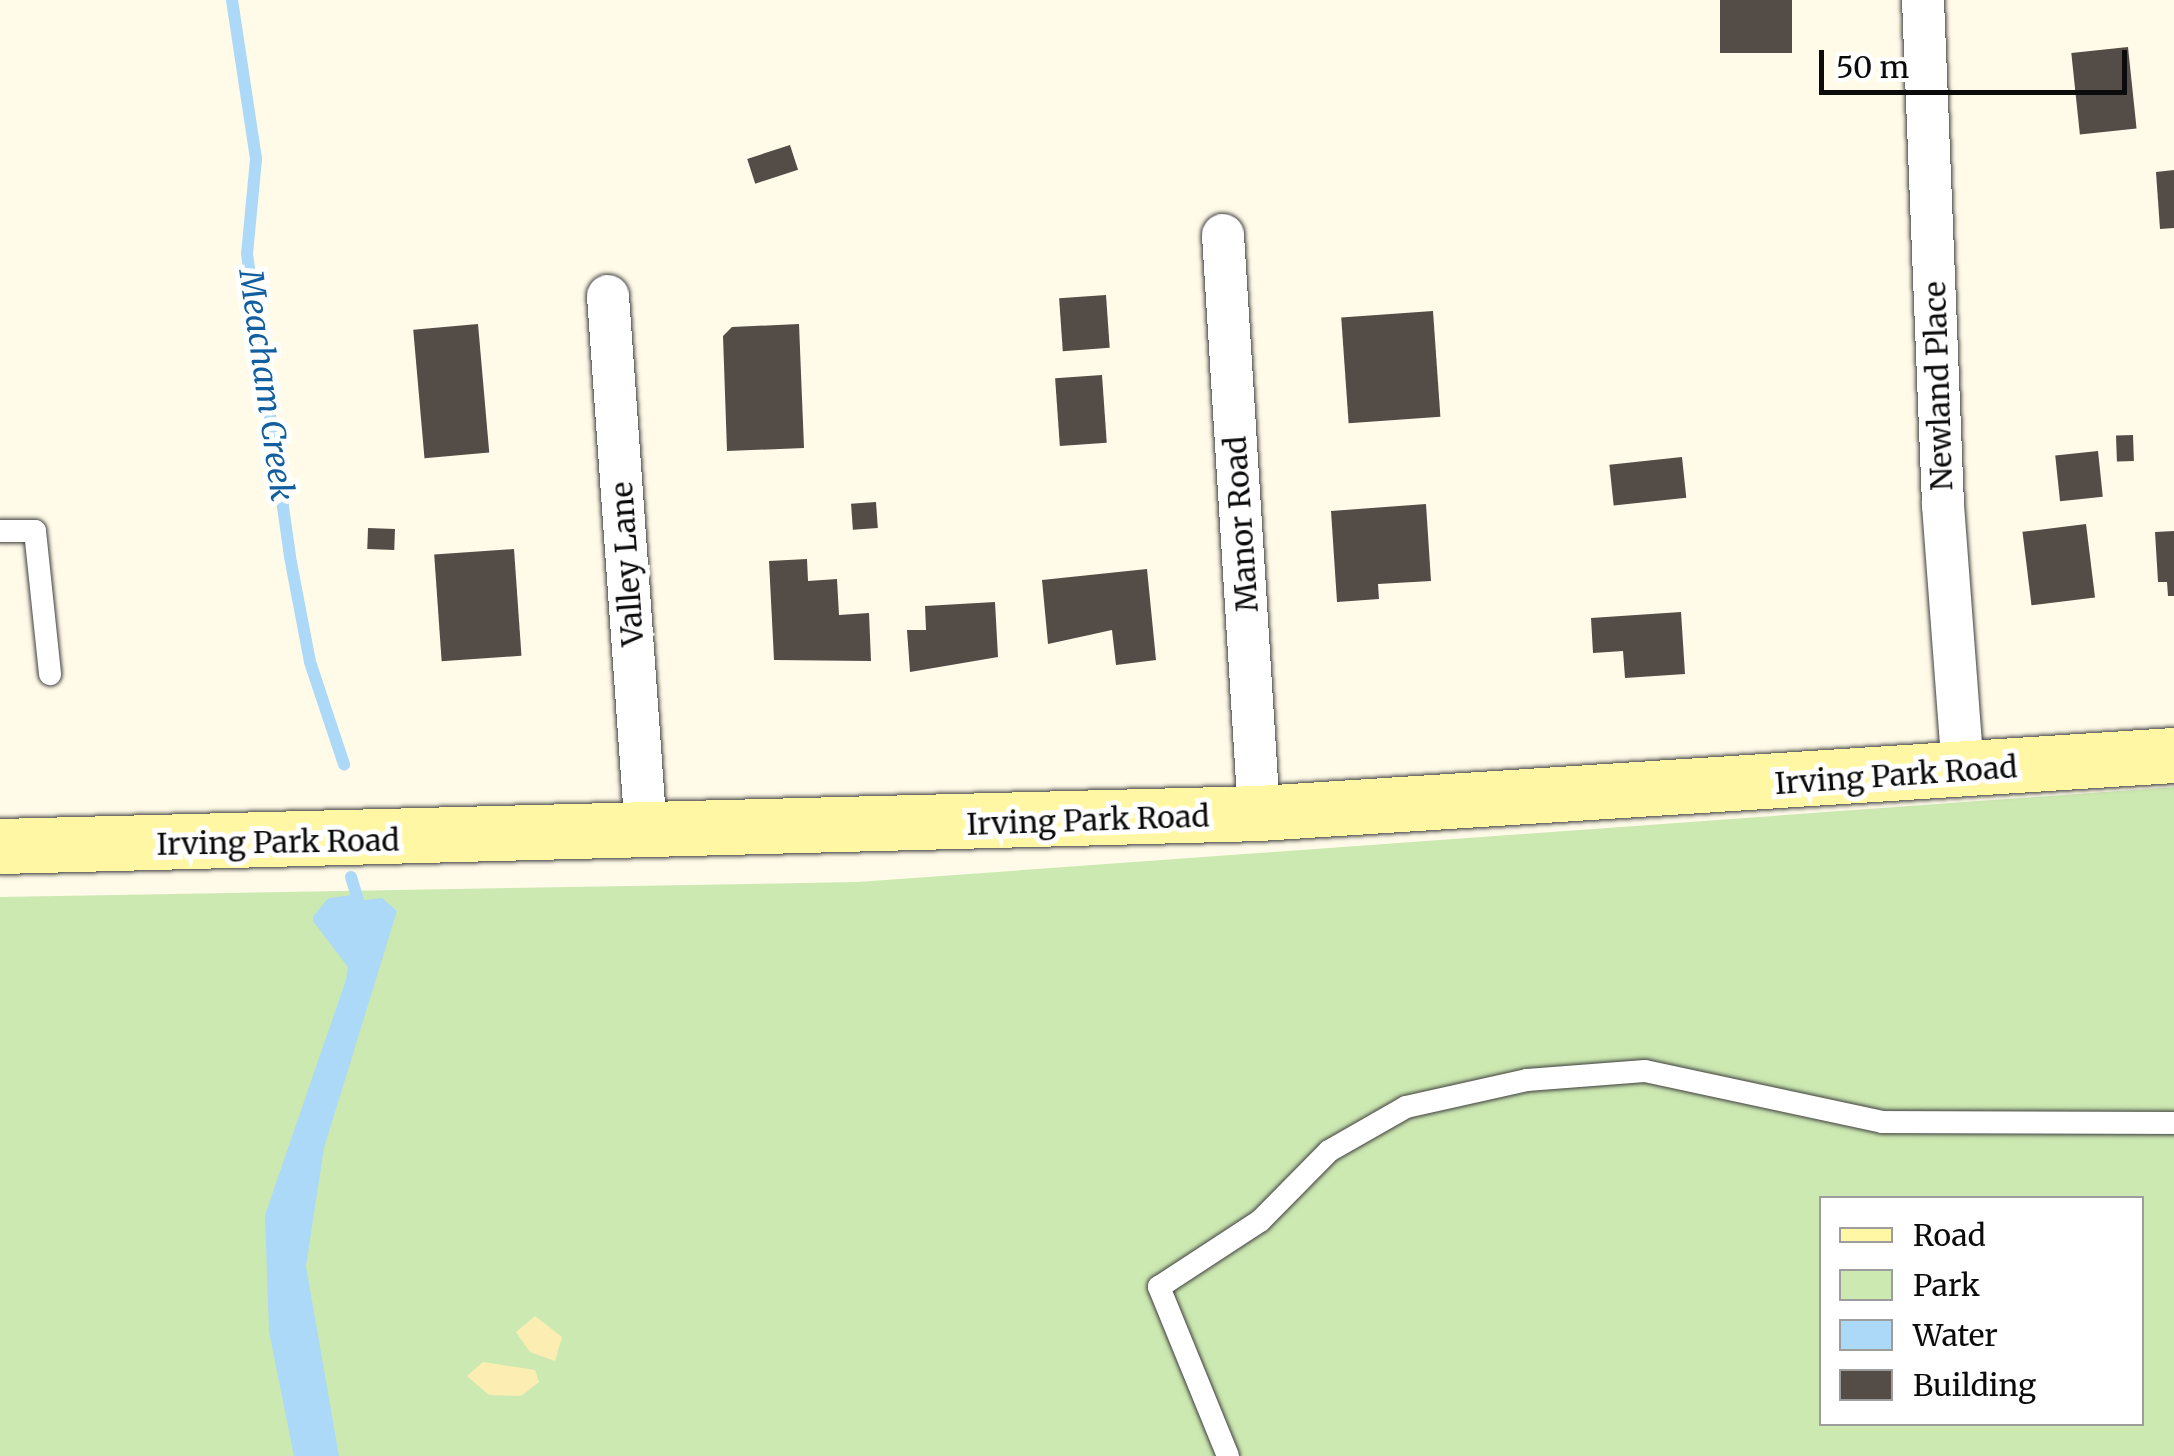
<!DOCTYPE html>
<style>
body{margin:0}
#map{position:relative;width:2174px;height:1456px;overflow:hidden;background:#fffbe8;font-family:Merriweather,serif}
div>[style]{position:absolute}
.green>*{inset:0;background:#cde9b2}
.sand>*{inset:0;background:#fceeb3}
.water>*{inset:0;background:#acd9f7}
.stream>*{height:12px;margin:-6px;padding:0 6px;transform-origin:6px;border-radius:6px;background:#acd9f7}
.building>*{inset:0;background:#534c47;transform-origin:0 0}
.roads{filter:drop-shadow(0 0 2px #3e3e3e) drop-shadow(0 0 2px #3e3e3e)}
.lane>*{height:22px;margin:-11px;padding:0 11px;transform-origin:11px;border-radius:11px;background:#fff}
.street>*{height:42px;margin:-21px;padding:0 21px;transform-origin:21px;border-radius:21px;background:#fff}
.secondary>*{height:55px;margin:-27.5px;padding:0 27.5px;transform-origin:27.5px;border-radius:27.5px;background:#fff7a3}
span{translate:-50% -50%;white-space:nowrap;text-align:center;line-height:1.15;-webkit-text-stroke:10px #fff;paint-order:stroke}
.street-label{font-size:30px;color:#0b0b0b}
.water-label{font-size:32px;color:#125e9e;font-style:italic}
.legend{position:absolute;left:1819px;top:1196px;width:325px;height:230px;box-sizing:border-box;background:#fff;border:2px solid #9d9d9d;margin:0;padding:12px 18px;list-style:none;font-size:30px;color:#0b0b0b}
.legend li{display:flex;align-items:center;gap:20px;height:50px}
.legend b{width:50px;border:2px solid #9d9d9d}
.scale{position:absolute;left:1819px;top:50px;width:308px;height:45px;box-sizing:border-box;border:5px solid #0b0b0b;border-top:0;padding-left:12px;font-size:30px;line-height:35px;white-space:nowrap;color:#0b0b0b;-webkit-text-stroke:8px #fff;paint-order:stroke}
</style>
<div id="map">
<div class="green">
<div style="clip-path:polygon(evenodd,2174px 787px,2174px 1456px,0 1456px,0 897px,857px 882px,2174px 787px,1822px 1198px,2142px 1198px,2142px 1424px,1822px 1424px,1822px 1198px)"></div>
</div>
<div class="sand">
<div style="clip-path:polygon(535px 1316px,562px 1337px,555px 1361px,530px 1352px,516px 1332px)"></div>
<div style="clip-path:polygon(483px 1362px,535px 1370px,539px 1382px,521px 1396px,489px 1395px,467px 1376px)"></div>
</div>
<div class="water">
<div style="clip-path:polygon(382px 898px,397px 911px,324px 1148px,306px 1266px,339px 1456px,300px 1456px,275px 1331px,271px 1216px,352px 981px,353px 965px,319px 919px,331px 904px)"></div>
</div>
<div class="stream">
<div style="left:232px;top:0;width:161px;rotate:81.4deg"></div>
<div style="left:256px;top:159px;width:95px;rotate:95.4deg"></div>
<div style="left:247px;top:254px;width:306px;rotate:81.9deg"></div>
<div style="left:290px;top:557px;width:107px;rotate:79.2deg"></div>
<div style="left:310px;top:662px;width:108px;rotate:71.6deg"></div>
<div style="left:300px;top:1456px;width:127px;rotate:-101.3deg"></div>
<div style="left:275px;top:1331px;width:115px;rotate:-92deg"></div>
<div style="left:271px;top:1216px;width:249px;rotate:-71deg"></div>
<div style="left:352px;top:981px;width:16px;rotate:-83deg"></div>
<div style="left:354px;top:965px;width:58px;rotate:-127.3deg"></div>
<div style="left:319px;top:919px;width:19px;rotate:-51deg"></div>
<div style="left:331px;top:904px;width:27px;rotate:-8deg"></div>
<div style="left:358px;top:900px;width:24px;rotate:-107deg"></div>
</div>
<div class="building">
<div style="left:1720px;top:0;width:72px;height:53px"></div>
<div style="left:2128px;top:47px;width:82px;height:57px;rotate:84deg"></div>
<div style="left:790px;top:145px;width:26px;height:45px;rotate:72deg"></div>
<div style="clip-path:polygon(2174px 170px,2174px 228px,2160px 229px,2156px 172px)"></div>
<div style="left:1106px;top:295px;width:53px;height:47px;rotate:86deg"></div>
<div style="left:1433px;top:311px;width:106px;height:92px;rotate:86deg"></div>
<div style="left:478px;top:324px;width:129px;height:65px;rotate:85deg"></div>
<div style="clip-path:polygon(799px 324px,804px 448px,727px 451px,723px 336px,732px 327px)"></div>
<div style="left:1102px;top:375px;width:68px;height:47px;rotate:86deg"></div>
<div style="left:2133px;top:435px;width:26px;height:17px;rotate:88deg"></div>
<div style="left:2098px;top:451px;width:46px;height:43px;rotate:84deg"></div>
<div style="left:1682px;top:457px;width:41px;height:73px;rotate:84deg"></div>
<div style="left:876px;top:502px;width:26px;height:25px;rotate:86deg"></div>
<div style="clip-path:polygon(1426px 504px,1431px 581px,1378px 584px,1379px 599px,1337px 602px,1331px 511px)"></div>
<div style="left:2086px;top:524px;width:74px;height:64px;rotate:83deg"></div>
<div style="left:368px;top:528px;width:27px;height:21px;rotate:2deg"></div>
<div style="clip-path:polygon(2174px 531px,2174px 596px,2168px 596px,2167px 582px,2158px 582px,2155px 532px)"></div>
<div style="left:514px;top:549px;width:107px;height:80px;rotate:86deg"></div>
<div style="clip-path:polygon(807px 559px,808px 581px,837px 579px,839px 615px,869px 613px,871px 661px,774px 660px,769px 561px)"></div>
<div style="clip-path:polygon(1147px 569px,1156px 660px,1116px 665px,1112px 630px,1048px 644px,1042px 580px)"></div>
<div style="clip-path:polygon(995px 602px,998px 657px,910px 672px,907px 630px,926px 630px,925px 606px)"></div>
<div style="clip-path:polygon(1681px 612px,1685px 674px,1625px 678px,1623px 651px,1593px 653px,1591px 618px)"></div>
</div>
<div class="roads">
<div class="lane">
<div style="left:0;top:531px;width:35px"></div>
<div style="left:35px;top:531px;width:144px;rotate:84deg"></div>
<div style="left:1228px;top:1456px;width:183px;rotate:-112.2deg"></div>
<div style="left:1159px;top:1287px;width:121px;rotate:-33.2deg"></div>
<div style="left:1260px;top:1221px;width:98px;rotate:-45.4deg"></div>
<div style="left:1329px;top:1151px;width:89px;rotate:-29.7deg"></div>
<div style="left:1406px;top:1107px;width:124px;rotate:-12.6deg"></div>
<div style="left:1527px;top:1080px;width:118px;rotate:-4.4deg"></div>
<div style="left:1645px;top:1071px;width:242px;rotate:12.1deg"></div>
<div style="left:1882px;top:1122px;width:292px;rotate:0.2deg"></div>
</div>
<div class="street">
<div style="left:1923px;top:0;width:505px;rotate:87.73deg"></div>
<div style="left:1943px;top:505px;width:267px;rotate:85.7deg"></div>
<div style="left:1223px;top:235px;width:579px;rotate:86.44deg"></div>
<div style="left:608px;top:296px;width:538px;rotate:85.95deg"></div>
</div>
<div class="secondary">
<div style="left:0;top:846px;width:1259px;rotate:-1.5deg"></div>
<div style="left:1259px;top:813px;width:917px;rotate:-3.63deg"></div>
</div>
</div>
<div class="street-label">
<span style="left:1938px;top:386px;rotate:-92deg">Newland Place</span>
<span style="left:1241px;top:524px;rotate:-94deg">Manor Road</span>
<span style="left:627px;top:564px;rotate:-94deg">Valley Lane</span>
<span style="left:1896px;top:775px;rotate:-4deg">Irving Park Road</span>
<span style="left:1088px;top:820px;rotate:-2deg">Irving Park Road</span>
<span style="left:278px;top:842px;rotate:-1deg">Irving Park Road</span>
</div>
<div class="water-label">
<span style="left:266px;top:385px;rotate:82deg">Meacham Creek</span>
</div>
<ul class="legend">
<li><b style="height:12px;background:#fff7a3"></b>Road</li>
<li><b style="height:28px;background:#cde9b2"></b>Park</li>
<li><b style="height:28px;background:#acd9f7"></b>Water</li>
<li><b style="height:28px;background:#534c47"></b>Building</li>
</ul>
<div class="scale">50 m</div>
</div>
